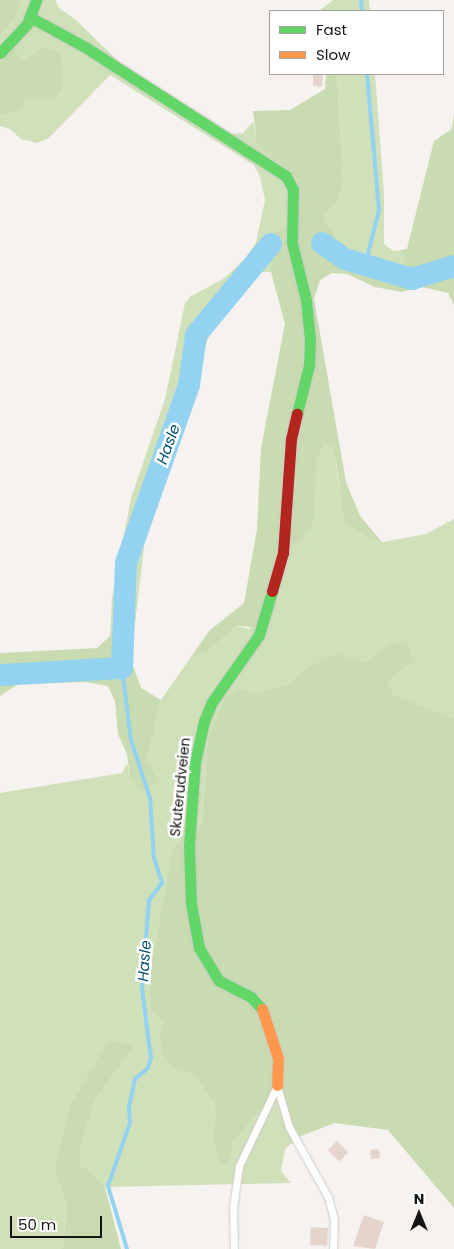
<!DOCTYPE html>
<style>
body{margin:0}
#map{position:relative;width:454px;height:1249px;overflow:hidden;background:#f6f2f0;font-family:Poppins,sans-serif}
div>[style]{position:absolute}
.green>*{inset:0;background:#d0e1b9}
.forest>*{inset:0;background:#c8dbb1}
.stream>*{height:4px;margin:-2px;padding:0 2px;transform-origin:2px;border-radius:2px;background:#93d3f1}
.river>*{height:22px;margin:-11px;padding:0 11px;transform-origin:11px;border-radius:11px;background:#93d3f1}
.building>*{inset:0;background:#e5d4cb;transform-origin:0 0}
.roads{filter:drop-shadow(0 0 1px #cecbc9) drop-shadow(0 0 1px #cecbc9)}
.lane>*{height:7px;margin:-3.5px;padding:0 3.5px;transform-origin:3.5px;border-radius:3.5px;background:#fefdfd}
.fast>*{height:11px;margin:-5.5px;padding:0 5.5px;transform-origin:5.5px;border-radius:5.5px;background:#63d668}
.slow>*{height:11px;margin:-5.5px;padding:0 5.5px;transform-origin:5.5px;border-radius:5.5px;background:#ff974d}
.jam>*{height:11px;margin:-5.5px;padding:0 5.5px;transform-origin:5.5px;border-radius:5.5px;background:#b3261e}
span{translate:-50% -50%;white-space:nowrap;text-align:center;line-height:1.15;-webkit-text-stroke:5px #fff;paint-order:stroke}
.street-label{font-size:14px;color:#171514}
.water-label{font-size:15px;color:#025370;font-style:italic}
.legend{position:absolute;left:269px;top:10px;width:175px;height:65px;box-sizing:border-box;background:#fff;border:1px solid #a2a1a1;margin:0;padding:6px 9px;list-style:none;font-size:15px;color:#171514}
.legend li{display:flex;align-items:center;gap:10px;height:25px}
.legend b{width:25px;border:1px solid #a2a1a1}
.north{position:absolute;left:394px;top:1189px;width:50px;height:50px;-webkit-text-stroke:4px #fff;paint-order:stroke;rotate:0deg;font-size:14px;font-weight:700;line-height:20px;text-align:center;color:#171514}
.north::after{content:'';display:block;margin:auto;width:18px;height:22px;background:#171514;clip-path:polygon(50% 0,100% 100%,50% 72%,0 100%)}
.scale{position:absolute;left:10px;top:1216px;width:92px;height:22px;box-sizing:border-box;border:2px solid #171514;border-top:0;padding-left:6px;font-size:15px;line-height:18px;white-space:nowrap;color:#171514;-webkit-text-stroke:4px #fff;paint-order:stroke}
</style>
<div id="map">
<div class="green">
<div style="clip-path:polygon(22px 0,55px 0,59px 8px,76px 20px,121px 64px,233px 134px,243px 133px,253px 122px,258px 144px,299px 180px,298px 209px,282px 230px,270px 237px,271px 272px,261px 272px,211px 329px,146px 530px,132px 650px,110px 636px,112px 597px,131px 498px,165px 399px,185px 303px,191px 296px,223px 279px,246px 258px,256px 242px,265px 200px,260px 177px,254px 165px,110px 75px,49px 138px,37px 143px,21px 139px,10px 129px,0 126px,0 115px,21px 110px,25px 97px,59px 97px,64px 88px,61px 53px,45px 47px,23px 59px,13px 48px,0 63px,0 37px,16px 16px)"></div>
<div style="clip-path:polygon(333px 0,369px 0,370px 11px,319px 11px)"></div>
<div style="clip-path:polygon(337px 74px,375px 74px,384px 194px,384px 244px,393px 251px,401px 250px,405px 261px,398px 268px,374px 263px,345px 251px,325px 220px,324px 213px,327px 207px,338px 200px,343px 183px)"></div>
<div style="clip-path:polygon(324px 442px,334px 447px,339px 487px,370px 539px,383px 542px,426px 534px,454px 519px,454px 718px,393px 695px,388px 680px,388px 644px,364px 662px,306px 668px,289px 684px,257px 693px,241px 688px,208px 737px,202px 824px,173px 847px,163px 1021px,159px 1035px,174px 1068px,192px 1073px,215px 1105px,214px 1134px,229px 1165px,233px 1142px,268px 1102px,278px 1099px,301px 1136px,285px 1149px,281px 1171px,291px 1183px,105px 1187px,92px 1172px,80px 1167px,81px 1144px,95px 1100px,134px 1046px,109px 1039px,54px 1169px,67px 1203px,63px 1249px,0 1249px,0 793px,122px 773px,127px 763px,130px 776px,147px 760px,161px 700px,191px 657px,208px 652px,236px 626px,249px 629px,315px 481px,317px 459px)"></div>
</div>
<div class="forest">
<div style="clip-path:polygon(0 0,22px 0,16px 16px,0 37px)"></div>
<div style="clip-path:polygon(45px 47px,61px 53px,64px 88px,58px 97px,26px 97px,21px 110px,0 115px,0 63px,13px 48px,23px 59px)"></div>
<div style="clip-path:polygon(326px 74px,337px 74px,343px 183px,338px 200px,324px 213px,325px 220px,345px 251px,374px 263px,398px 268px,405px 261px,401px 250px,407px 249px,434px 141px,452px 129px,454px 112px,454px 305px,448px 293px,422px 287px,402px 292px,375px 287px,347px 274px,332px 273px,320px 280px,314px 299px,346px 482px,360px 516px,382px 542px,370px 539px,345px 523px,334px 448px,324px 443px,317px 459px,313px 522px,301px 542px,280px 547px,257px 627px,236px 626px,208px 652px,191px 657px,209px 631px,244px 603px,257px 529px,261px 448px,285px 324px,271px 272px,270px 236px,282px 230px,298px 209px,299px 180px,257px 144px,253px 111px,290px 110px,325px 89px)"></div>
<div style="clip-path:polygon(110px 636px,132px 650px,132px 663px,141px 688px,161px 700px,147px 760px,158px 781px,141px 791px,130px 776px,127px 754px,118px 734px,115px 701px,108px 686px,85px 682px,18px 684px,0 696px,0 653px,97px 648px)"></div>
<div style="clip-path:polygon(406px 643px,414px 660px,388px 680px,393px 695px,454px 718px,454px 1208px,388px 1130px,335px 1123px,301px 1136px,277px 1099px,268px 1102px,233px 1142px,229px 1165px,219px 1165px,214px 1134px,215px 1105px,192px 1073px,174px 1068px,163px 1054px,159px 1035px,163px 1021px,151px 1009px,150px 977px,173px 847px,202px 824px,208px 737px,227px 696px,241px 688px,257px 693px,289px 684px,306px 668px,338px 654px,364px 662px,388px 644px)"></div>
<div style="clip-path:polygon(109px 1039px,134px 1046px,95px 1100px,81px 1144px,80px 1166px,92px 1172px,105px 1187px,121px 1249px,63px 1249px,67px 1204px,54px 1169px,71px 1105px)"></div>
</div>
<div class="stream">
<div style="left:361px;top:0;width:11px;rotate:85deg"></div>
<div style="left:365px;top:265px;width:57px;rotate:-75.7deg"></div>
<div style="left:379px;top:210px;width:137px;rotate:-95deg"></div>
<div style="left:122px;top:668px;width:73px;rotate:82.9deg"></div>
<div style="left:131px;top:740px;width:61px;rotate:71.9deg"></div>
<div style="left:150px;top:798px;width:60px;rotate:86.2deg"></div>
<div style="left:154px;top:858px;width:26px;rotate:72deg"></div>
<div style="left:162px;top:883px;width:21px;rotate:127deg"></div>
<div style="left:149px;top:900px;width:89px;rotate:94.5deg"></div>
<div style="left:142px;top:989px;width:70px;rotate:82.6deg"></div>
<div style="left:151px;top:1058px;width:10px;rotate:107deg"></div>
<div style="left:148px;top:1068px;width:17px;rotate:140deg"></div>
<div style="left:135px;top:1079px;width:29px;rotate:102deg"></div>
<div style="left:129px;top:1107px;width:16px;rotate:86deg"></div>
<div style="left:130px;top:1123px;width:67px;rotate:109.2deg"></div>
<div style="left:108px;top:1186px;width:66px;rotate:73.2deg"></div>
</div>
<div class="river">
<div style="left:322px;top:243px;width:28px;rotate:35deg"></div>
<div style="left:345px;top:259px;width:70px;rotate:16.6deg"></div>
<div style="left:412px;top:279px;width:44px;rotate:-17.2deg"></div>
<div style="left:0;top:675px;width:122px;rotate:-3.3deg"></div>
<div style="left:122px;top:668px;width:105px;rotate:-87.8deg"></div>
<div style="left:126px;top:563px;width:189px;rotate:-70.5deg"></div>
<div style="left:189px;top:385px;width:50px;rotate:-82deg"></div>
<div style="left:196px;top:335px;width:118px;rotate:-50.5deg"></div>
</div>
<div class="building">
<div style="clip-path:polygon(313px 74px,323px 74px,322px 87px,313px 86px)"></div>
<div style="left:337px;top:1141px;width:16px;height:13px;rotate:45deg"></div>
<div style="left:379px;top:1149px;width:9px;height:9px;rotate:84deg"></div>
<div style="clip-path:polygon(364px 1215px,384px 1222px,375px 1249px,353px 1246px)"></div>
<div style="left:311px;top:1227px;width:17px;height:18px;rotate:3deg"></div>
</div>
<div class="roads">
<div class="lane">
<div style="left:277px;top:1086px;width:43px;rotate:73.7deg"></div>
<div style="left:289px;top:1127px;width:80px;rotate:60.9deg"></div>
<div style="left:328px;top:1197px;width:23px;rotate:75deg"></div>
<div style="left:334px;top:1219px;width:30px;rotate:92deg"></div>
<div style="left:234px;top:1249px;width:41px;rotate:-91.4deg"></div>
<div style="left:233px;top:1208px;width:42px;rotate:-81.9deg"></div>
<div style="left:239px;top:1166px;width:89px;rotate:-64.6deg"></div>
</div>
<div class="fast">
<div style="left:30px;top:17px;width:63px;rotate:28.6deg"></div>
<div style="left:85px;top:47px;width:239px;rotate:32.7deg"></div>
<div style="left:286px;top:176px;width:15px;rotate:62deg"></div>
<div style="left:293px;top:189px;width:54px;rotate:91.1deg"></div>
<div style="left:292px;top:243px;width:59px;rotate:76.2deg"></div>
<div style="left:306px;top:300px;width:40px;rotate:84.3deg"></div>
<div style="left:310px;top:340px;width:25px;rotate:92deg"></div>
<div style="left:309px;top:365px;width:50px;rotate:103.8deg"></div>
<div style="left:0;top:53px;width:40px;rotate:-47deg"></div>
<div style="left:27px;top:24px;width:26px;rotate:-69deg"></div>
<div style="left:262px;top:1009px;width:16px;rotate:-133deg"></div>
<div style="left:251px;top:997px;width:36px;rotate:-153deg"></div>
<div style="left:219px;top:981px;width:39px;rotate:-121deg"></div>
<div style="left:199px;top:948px;width:46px;rotate:-100.1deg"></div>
<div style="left:191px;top:903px;width:57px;rotate:-92deg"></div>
<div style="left:189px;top:846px;width:84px;rotate:-85.9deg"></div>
<div style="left:195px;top:762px;width:42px;rotate:-77.6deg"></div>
<div style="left:204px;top:721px;width:21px;rotate:-67deg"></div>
<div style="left:212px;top:702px;width:82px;rotate:-55deg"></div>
<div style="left:259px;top:635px;width:46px;rotate:-73.5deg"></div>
</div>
<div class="slow">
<div style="left:262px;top:1009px;width:52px;rotate:71.9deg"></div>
<div style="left:278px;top:1058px;width:27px;rotate:92deg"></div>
</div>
<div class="jam">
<div style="left:272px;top:591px;width:40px;rotate:-74deg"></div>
<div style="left:283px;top:553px;width:114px;rotate:-86deg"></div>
<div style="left:291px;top:439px;width:26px;rotate:-77deg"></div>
</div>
</div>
<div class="street-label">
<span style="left:180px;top:787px;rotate:-84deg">Skuterudveien</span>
</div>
<div class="water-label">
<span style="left:168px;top:444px;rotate:-70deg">Hasle</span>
<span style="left:144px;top:961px;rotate:-86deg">Hasle</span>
</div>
<ul class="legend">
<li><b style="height:6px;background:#63d668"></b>Fast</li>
<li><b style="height:6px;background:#ff974d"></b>Slow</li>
</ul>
<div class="north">N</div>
<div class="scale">50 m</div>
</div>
